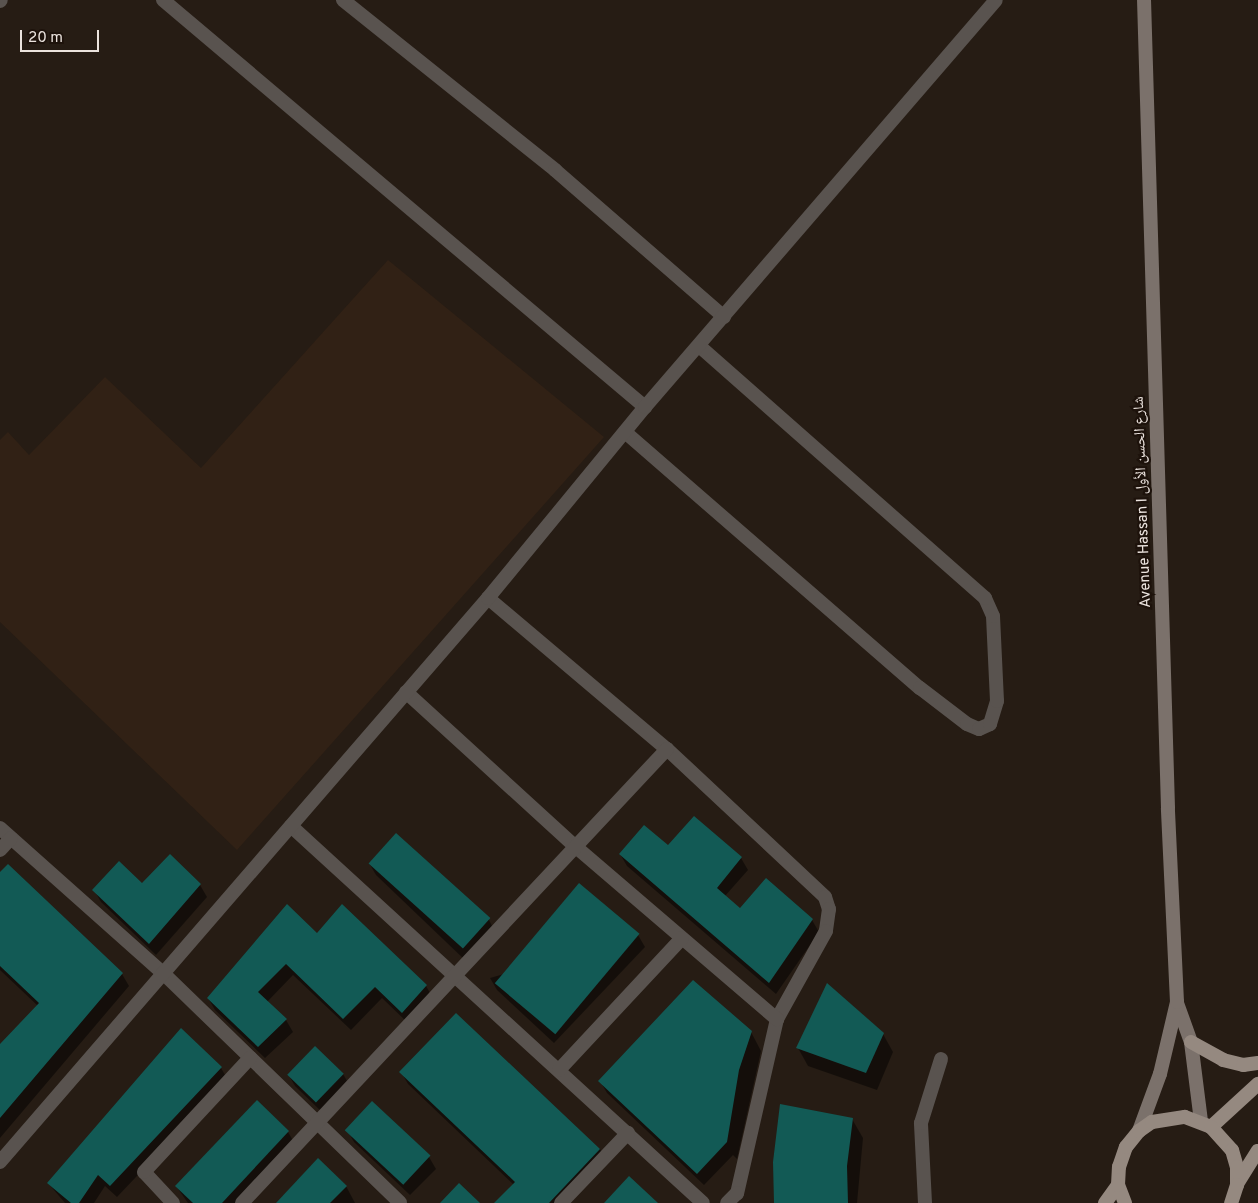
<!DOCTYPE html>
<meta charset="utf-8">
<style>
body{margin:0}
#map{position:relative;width:1258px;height:1203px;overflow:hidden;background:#261c14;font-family:Overpass,"Noto Naskh Arabic",sans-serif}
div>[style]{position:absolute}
.built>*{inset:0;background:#312115}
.shadow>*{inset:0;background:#0007}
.building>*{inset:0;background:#125a55;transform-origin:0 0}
.minor>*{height:14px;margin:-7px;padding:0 7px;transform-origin:7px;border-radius:7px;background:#59534f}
.secondary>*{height:14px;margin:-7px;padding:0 7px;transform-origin:7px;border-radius:7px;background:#7b716b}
.primary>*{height:14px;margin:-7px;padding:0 7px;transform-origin:7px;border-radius:7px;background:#958980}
span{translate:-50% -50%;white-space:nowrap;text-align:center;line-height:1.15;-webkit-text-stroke:4.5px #1d120b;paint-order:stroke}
.street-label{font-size:15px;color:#ebe3de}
.scale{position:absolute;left:20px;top:30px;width:79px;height:22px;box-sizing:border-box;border:2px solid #ebe3de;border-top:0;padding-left:6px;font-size:15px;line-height:18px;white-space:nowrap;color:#ebe3de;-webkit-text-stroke:4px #1d120b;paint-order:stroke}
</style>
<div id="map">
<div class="built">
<div style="clip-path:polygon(388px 260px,604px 437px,237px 850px,0 622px,0 440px,8px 432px,29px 455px,105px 377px,201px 468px)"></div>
</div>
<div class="shadow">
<div style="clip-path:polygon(668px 847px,741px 858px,748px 870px,725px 896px,740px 909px,812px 920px,819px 932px,776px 994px,627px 866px,620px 854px)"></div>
<div style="clip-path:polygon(369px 863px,489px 920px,495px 932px,467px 962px,376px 875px)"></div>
<div style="clip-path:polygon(8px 866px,122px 974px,129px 986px,0 1138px,0 1046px,38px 1006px,0 970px,0 874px)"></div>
<div style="clip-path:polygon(142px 884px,200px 885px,207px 897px,156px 955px,101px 902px,94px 890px)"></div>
<div style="clip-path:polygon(342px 906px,426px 986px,433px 998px,409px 1024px,382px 998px,351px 1030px,293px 975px,267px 1002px,286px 1020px,293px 1032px,265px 1058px,215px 1010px,208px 998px,317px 934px)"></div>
<div style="clip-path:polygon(638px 935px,645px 947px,554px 1043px,497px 990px,490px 978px)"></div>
<div style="clip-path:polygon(181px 1030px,221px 1068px,228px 1080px,117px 1197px,105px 1186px,94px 1203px,65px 1203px,48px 1183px)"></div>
<div style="clip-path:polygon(751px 1032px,761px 1051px,737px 1159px,733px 1155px,704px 1185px,607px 1093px,600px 1081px)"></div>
<div style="clip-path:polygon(883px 1034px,893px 1052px,877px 1090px,808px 1066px,798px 1048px)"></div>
<div style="clip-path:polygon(401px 1072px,600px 1149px,606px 1161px,567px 1203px,496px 1203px,514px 1185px,408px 1084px)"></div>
<div style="clip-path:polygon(288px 1074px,343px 1074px,350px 1086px,324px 1114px,295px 1086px)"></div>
<div style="clip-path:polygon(257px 1102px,288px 1132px,295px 1144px,240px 1203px,188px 1203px,176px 1186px)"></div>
<div style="clip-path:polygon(372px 1103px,429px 1157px,436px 1169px,410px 1195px,354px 1142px,347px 1130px)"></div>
<div style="clip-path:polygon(852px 1119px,863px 1138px,857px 1203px,776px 1203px)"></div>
<div style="clip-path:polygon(346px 1186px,355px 1203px,278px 1203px)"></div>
</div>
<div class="building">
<div style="clip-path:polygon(694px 816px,742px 857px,717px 888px,740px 908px,766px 878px,813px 919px,769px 983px,619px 854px,644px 825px,668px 845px)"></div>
<div style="left:396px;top:833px;width:127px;height:41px;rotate:42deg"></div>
<div style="clip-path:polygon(170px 854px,201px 884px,149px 944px,92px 890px,119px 861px,142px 883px)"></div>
<div style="clip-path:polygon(8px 864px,123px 973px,0 1118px,0 1044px,39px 1003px,0 966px,0 872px)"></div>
<div style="left:579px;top:883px;width:79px;height:131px;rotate:40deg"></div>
<div style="clip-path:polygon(287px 904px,317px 933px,342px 904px,427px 985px,402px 1013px,375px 987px,343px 1019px,286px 964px,258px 992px,287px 1019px,258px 1047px,207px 998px)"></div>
<div style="clip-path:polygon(693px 980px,752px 1031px,739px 1070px,727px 1142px,697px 1174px,598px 1081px)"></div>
<div style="clip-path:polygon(827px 983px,884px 1033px,866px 1073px,796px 1048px)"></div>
<div style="clip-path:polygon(456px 1013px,600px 1149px,549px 1203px,494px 1203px,515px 1182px,399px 1072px)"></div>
<div style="clip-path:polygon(181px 1028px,222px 1067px,110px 1186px,98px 1175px,79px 1203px,71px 1203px,47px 1183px)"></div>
<div style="left:315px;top:1046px;width:40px;height:40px;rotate:44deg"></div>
<div style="clip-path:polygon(257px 1100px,289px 1131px,222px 1203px,193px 1203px,175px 1186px)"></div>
<div style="left:372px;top:1101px;width:80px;height:40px;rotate:43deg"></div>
<div style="clip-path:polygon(780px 1104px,853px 1118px,847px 1166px,848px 1203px,774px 1203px,773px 1162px)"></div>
<div style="clip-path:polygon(318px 1158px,347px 1186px,330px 1203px,276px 1203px)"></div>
<div style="clip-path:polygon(629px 1176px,658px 1203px,604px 1203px)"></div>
<div style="clip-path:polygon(459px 1183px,480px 1203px,440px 1203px)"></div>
</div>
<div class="minor">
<div style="left:163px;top:0;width:631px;rotate:40.18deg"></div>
<div style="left:343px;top:0;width:272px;rotate:38.7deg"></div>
<div style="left:555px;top:170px;width:224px;rotate:41deg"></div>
<div style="left:0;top:1px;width:1px;rotate:-45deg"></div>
<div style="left:625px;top:432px;width:391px;rotate:41deg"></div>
<div style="left:920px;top:688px;width:59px;rotate:37.5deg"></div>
<div style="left:967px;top:724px;width:13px;rotate:23deg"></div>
<div style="left:979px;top:729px;width:12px;rotate:-24deg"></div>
<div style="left:990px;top:724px;width:24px;rotate:-73deg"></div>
<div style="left:997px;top:701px;width:85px;rotate:-92.7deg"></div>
<div style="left:993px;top:616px;width:20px;rotate:-114deg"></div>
<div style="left:985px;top:598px;width:381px;rotate:-138.6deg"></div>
<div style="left:488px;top:598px;width:234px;rotate:40.2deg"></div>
<div style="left:667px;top:749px;width:216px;rotate:43.1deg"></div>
<div style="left:825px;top:897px;width:13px;rotate:72deg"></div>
<div style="left:829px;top:909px;width:22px;rotate:98deg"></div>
<div style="left:826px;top:931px;width:101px;rotate:119.1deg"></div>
<div style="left:777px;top:1019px;width:179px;rotate:102.9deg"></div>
<div style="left:737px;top:1193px;width:14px;rotate:135deg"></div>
<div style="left:406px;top:692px;width:230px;rotate:42.4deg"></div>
<div style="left:576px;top:847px;width:265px;rotate:40.6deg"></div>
<div style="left:291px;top:826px;width:558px;rotate:42.46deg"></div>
<div style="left:0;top:828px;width:218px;rotate:41.7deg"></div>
<div style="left:163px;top:973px;width:330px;rotate:44.1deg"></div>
<div style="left:0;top:850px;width:16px;rotate:-47deg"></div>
<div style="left:559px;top:1070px;width:180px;rotate:-47deg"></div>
<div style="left:0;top:1162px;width:746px;rotate:-49.13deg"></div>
<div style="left:488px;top:598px;width:247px;rotate:-50.6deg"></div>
<div style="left:645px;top:407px;width:537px;rotate:-49.23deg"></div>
<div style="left:173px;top:1203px;width:42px;rotate:-133.1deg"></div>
<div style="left:144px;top:1172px;width:156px;rotate:-47.1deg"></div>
<div style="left:242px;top:1203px;width:622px;rotate:-46.89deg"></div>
<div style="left:561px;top:1203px;width:97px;rotate:-46.3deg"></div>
<div style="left:925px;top:1203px;width:80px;rotate:-92.9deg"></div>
<div style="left:921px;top:1123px;width:67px;rotate:-72.6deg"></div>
</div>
<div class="secondary">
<div style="left:1177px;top:1003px;width:41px;rotate:70.3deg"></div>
<div style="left:1191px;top:1042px;width:80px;rotate:82.8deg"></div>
<div style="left:1139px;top:1131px;width:61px;rotate:-69.8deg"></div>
<div style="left:1160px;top:1074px;width:74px;rotate:-76.7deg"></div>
<div style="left:1177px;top:1002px;width:194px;rotate:-92.7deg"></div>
<div style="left:1168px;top:808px;width:808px;rotate:-91.7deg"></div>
</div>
<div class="primary">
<div style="left:1191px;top:1042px;width:37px;rotate:29deg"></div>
<div style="left:1223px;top:1060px;width:21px;rotate:14deg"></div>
<div style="left:1243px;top:1065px;width:15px;rotate:-8deg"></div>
<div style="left:1211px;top:1127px;width:64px;rotate:-42.5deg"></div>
<div style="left:1237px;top:1184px;width:39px;rotate:-58deg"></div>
<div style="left:1105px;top:1203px;width:22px;rotate:-54deg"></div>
<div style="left:1125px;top:1203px;width:19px;rotate:-111deg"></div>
<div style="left:1118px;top:1185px;width:18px;rotate:-87deg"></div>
<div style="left:1119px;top:1167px;width:21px;rotate:-71deg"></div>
<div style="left:1126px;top:1147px;width:21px;rotate:-51deg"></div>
<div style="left:1139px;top:1131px;width:16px;rotate:-35deg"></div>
<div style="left:1152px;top:1122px;width:33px;rotate:-9deg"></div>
<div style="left:1185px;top:1117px;width:28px;rotate:21deg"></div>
<div style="left:1211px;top:1127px;width:31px;rotate:48deg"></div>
<div style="left:1232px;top:1150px;width:18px;rotate:74deg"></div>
<div style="left:1237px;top:1167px;width:18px;rotate:90deg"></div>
<div style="left:1237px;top:1185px;width:19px;rotate:108deg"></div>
</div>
<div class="street-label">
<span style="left:1143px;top:502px;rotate:-92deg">Avenue Hassan I شارع الحسن الأول</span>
</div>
<div class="scale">20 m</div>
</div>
